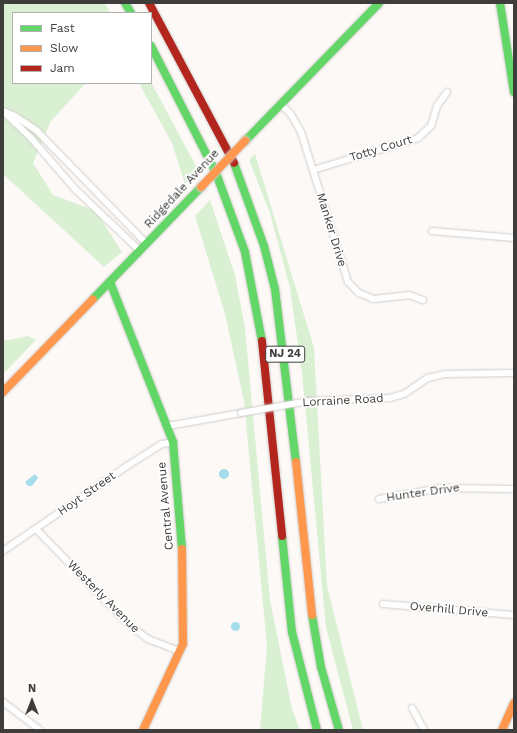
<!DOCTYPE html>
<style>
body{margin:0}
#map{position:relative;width:517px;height:733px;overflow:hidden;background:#fcf9f6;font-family:"Work Sans",sans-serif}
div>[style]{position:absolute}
.green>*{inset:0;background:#daf0d3}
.water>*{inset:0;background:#a6dcec}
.round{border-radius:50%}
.roads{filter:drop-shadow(0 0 1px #d1cecc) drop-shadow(0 0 1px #d1cecc)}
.street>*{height:6px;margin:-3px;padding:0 3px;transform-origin:3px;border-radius:3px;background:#fffefe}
.fast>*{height:8px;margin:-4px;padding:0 4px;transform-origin:4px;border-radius:4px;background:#63d668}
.slow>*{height:8px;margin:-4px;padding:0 4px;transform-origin:4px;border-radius:4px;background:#ff974d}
.jam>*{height:8px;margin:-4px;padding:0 4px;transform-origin:4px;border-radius:4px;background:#b3261e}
.bridges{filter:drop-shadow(0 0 1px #d1cecc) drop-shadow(0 0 1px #d1cecc)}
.street-bridge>*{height:6px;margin:-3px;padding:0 3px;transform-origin:3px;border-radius:3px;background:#fffefe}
.slow-bridge>*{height:8px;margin:-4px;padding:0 4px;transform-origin:4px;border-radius:4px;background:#ff974d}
span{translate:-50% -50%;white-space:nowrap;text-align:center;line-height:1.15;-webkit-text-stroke:3.5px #fff;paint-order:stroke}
.shield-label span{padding:1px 3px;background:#fff;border:1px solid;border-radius:3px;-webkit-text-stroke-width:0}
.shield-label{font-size:11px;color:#3f3d3b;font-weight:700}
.street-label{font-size:12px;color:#3f3d3b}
.frame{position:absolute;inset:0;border:4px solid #3f3d3b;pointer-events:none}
.legend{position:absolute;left:12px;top:12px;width:140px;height:72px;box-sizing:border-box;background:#fff;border:1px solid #b2b1b1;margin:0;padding:5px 7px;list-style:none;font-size:12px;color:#3f3d3b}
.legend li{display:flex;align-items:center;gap:8px;height:20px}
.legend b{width:20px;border:1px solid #b2b1b1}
.north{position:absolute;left:12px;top:681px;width:40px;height:40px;-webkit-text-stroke:3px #fff;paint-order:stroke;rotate:0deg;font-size:11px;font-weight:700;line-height:16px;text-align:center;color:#3f3d3b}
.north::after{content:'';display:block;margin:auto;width:14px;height:18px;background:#3f3d3b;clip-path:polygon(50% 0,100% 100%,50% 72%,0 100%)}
</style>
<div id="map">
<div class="green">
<div style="clip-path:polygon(3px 3px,104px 3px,111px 13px,13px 13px,13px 83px,86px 83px,51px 121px,33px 163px,53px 195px,96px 211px,122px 252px,104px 267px,3px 174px)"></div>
<div style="clip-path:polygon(151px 82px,198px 170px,185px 184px,172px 143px,139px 83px)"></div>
<div style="clip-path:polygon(255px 154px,314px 348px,327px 586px,363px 730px,353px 730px,326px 627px,302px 373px,290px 288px,270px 213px,249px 160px)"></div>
<div style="clip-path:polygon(210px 200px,235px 275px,245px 328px,270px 600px,292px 709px,300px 730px,260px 730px,267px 646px,244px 401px,225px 314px,195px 216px)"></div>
<div style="clip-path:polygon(28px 336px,36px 340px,3px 374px,3px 341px)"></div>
</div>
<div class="water">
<div class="round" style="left:219px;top:469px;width:10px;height:10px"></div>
<div style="clip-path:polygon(35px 474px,38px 478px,32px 486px,28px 486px,25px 482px)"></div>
<div class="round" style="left:230.5px;top:621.5px;width:9px;height:9px"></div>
</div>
<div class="roads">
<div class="street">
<div style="left:280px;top:104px;width:13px;rotate:42deg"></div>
<div style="left:290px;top:113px;width:22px;rotate:60deg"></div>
<div style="left:301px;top:132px;width:157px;rotate:72.6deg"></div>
<div style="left:348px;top:282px;width:16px;rotate:45deg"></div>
<div style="left:359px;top:293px;width:15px;rotate:23deg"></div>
<div style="left:373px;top:299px;width:36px;rotate:-6deg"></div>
<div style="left:409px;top:295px;width:15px;rotate:20deg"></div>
<div style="left:3px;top:111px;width:13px;rotate:23deg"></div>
<div style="left:15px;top:116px;width:27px;rotate:34deg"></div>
<div style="left:37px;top:131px;width:158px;rotate:45.8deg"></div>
<div style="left:4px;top:112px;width:37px;rotate:44deg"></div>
<div style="left:31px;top:138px;width:67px;rotate:49.2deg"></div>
<div style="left:75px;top:189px;width:90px;rotate:43.6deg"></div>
<div style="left:313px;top:170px;width:110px;rotate:-16.9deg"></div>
<div style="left:418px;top:138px;width:18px;rotate:-43deg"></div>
<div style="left:431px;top:126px;width:21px;rotate:-73deg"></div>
<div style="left:437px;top:106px;width:17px;rotate:-54deg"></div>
<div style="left:432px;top:231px;width:82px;rotate:4.9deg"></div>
<div style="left:309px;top:401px;width:81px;rotate:-2.1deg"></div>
<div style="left:390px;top:398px;width:15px;rotate:-16deg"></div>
<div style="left:404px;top:394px;width:29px;rotate:-34deg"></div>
<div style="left:428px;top:378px;width:17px;rotate:-13deg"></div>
<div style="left:445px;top:374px;width:69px;rotate:-0.8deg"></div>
<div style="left:168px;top:426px;width:74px;rotate:-10.1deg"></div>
<div style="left:379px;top:499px;width:63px;rotate:-10.1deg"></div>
<div style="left:441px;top:488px;width:73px;rotate:0.8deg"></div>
<div style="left:36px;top:529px;width:129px;rotate:45.9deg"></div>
<div style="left:126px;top:622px;width:28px;rotate:38deg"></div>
<div style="left:148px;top:639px;width:34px;rotate:21deg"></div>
<div style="left:3px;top:551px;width:150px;rotate:-34.4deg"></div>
<div style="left:127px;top:466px;width:41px;rotate:-32.2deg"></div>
<div style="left:162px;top:444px;width:11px;rotate:-10deg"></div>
<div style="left:383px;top:604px;width:131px;rotate:4.8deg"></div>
<div style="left:3px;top:702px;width:46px;rotate:37.1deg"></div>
<div style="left:412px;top:708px;width:25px;rotate:61deg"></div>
</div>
<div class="fast">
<div style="left:125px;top:3px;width:12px;rotate:59deg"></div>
<div style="left:500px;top:3px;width:90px;rotate:81.1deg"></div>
<div style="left:151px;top:46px;width:143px;rotate:62.9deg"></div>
<div style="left:216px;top:173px;width:84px;rotate:69.8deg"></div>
<div style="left:245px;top:252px;width:91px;rotate:79.2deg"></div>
<div style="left:245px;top:141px;width:192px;rotate:-45.8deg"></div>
<div style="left:234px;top:163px;width:88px;rotate:70.1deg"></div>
<div style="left:264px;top:246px;width:44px;rotate:75.7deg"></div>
<div style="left:275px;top:289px;width:174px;rotate:83.1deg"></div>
<div style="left:110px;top:282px;width:172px;rotate:68.5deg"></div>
<div style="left:173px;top:442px;width:107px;rotate:85.2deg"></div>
<div style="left:93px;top:299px;width:156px;rotate:-46deg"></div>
<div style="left:282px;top:536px;width:97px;rotate:84.1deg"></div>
<div style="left:292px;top:632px;width:101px;rotate:75.7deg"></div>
<div style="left:312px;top:615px;width:53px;rotate:80.2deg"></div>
<div style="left:321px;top:667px;width:66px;rotate:74.1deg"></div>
</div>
<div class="slow">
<div style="left:3px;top:392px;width:129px;rotate:-45.9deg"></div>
<div style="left:296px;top:462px;width:154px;rotate:84deg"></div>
<div style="left:143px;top:730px;width:95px;rotate:-65.1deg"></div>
<div style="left:183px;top:644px;width:95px;rotate:-90.6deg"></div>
<div style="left:502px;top:730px;width:30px;rotate:-66deg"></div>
</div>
<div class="jam">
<div style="left:149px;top:3px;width:181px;rotate:62deg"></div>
<div style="left:262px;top:341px;width:196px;rotate:84.1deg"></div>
</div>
</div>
<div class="bridges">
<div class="street-bridge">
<div style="left:241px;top:413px;width:69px;rotate:-10deg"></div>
</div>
<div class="slow-bridge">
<div style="left:201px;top:187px;width:64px;rotate:-46.3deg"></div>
</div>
</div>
<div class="shield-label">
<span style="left:285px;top:354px">NJ 24</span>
</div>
<div class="street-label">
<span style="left:381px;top:149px;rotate:-17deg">Totty Court</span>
<span style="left:182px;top:189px;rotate:-47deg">Ridgedale Avenue</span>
<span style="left:331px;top:230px;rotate:73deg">Manker Drive</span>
<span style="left:343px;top:401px;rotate:-3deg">Lorraine Road</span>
<span style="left:423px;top:493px;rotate:-8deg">Hunter Drive</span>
<span style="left:87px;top:494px;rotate:-35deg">Hoyt Street</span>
<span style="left:166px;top:506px;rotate:-95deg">Central Avenue</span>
<span style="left:103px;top:597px;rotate:45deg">Westerly Avenue</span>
<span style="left:449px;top:610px;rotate:5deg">Overhill Drive</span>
</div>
<div class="frame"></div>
<ul class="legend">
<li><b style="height:5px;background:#63d668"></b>Fast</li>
<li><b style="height:5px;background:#ff974d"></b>Slow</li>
<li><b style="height:5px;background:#b3261e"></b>Jam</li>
</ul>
<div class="north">N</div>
</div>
